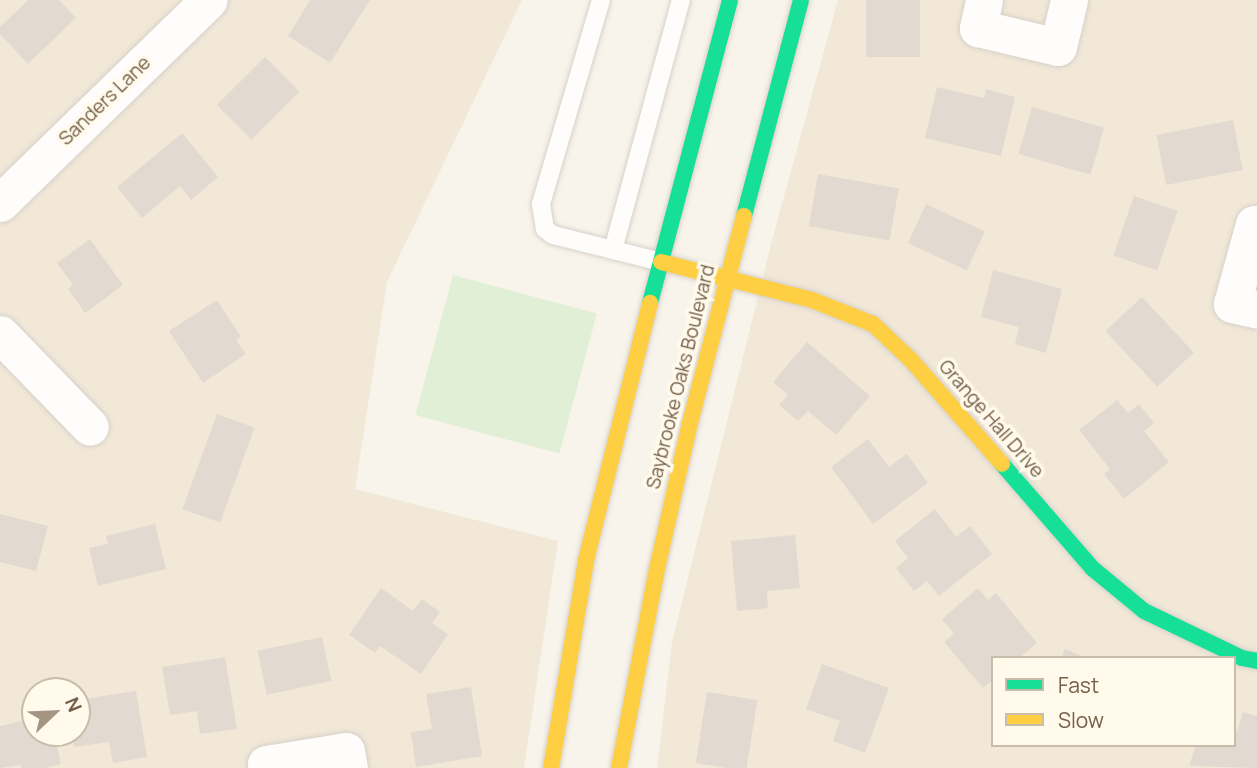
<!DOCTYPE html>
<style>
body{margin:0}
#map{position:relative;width:1257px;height:768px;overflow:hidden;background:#f8f4eb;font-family:Manrope,sans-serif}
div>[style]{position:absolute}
.residential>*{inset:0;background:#f1e8d8}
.green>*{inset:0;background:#e1efd6;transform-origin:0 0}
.building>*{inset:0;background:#e2dad0;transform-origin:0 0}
.roads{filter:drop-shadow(0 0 2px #d7d1c9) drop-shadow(0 0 2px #d7d1c9)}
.lane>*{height:18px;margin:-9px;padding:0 9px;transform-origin:9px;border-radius:9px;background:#fefdfc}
.street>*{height:37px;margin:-18.5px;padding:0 18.5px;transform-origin:18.5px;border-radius:18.5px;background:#fefdfc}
.fast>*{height:16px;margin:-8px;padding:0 8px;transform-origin:8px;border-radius:8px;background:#16e098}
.slow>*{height:16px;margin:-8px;padding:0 8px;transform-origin:8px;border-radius:8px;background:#ffcf43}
span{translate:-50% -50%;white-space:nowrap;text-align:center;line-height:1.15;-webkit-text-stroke:7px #fffaec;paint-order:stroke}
.street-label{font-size:19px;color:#76604a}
.legend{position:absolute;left:991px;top:656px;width:245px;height:91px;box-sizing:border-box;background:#fffaec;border:2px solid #c8bcab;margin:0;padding:9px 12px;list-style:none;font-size:21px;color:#76604a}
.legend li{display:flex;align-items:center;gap:14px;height:35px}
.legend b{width:35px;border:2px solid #c8bcab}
.north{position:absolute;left:21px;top:677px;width:70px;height:70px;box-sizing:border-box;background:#fffaec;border:2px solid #c8bcab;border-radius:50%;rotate:67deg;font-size:19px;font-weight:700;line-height:28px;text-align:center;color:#76604a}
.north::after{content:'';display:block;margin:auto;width:24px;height:32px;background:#a49482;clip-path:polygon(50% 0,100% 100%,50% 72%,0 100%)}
</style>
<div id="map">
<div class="residential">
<div style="clip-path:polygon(evenodd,0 0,522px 0,387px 282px,355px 489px,558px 541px,524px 768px,0 768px,0 0,35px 691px,77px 691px,77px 733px,35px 733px,35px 691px)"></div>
<div style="clip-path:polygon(evenodd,838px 0,1257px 0,1257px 768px,657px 768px,672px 642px,772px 240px,838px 0,993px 658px,1234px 658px,1234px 745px,993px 745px,993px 658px)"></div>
</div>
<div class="green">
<div style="left:453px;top:275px;width:149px;height:145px;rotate:15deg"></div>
</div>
<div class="building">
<div style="clip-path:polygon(28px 0,59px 0,76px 18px,28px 64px,0 34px,0 27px)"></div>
<div style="clip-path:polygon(310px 0,370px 0,330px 63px,288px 36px)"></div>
<div style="left:866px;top:0;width:54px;height:57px"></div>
<div style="left:265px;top:57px;width:49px;height:68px;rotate:45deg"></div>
<div style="clip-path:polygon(937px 87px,984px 98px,986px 89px,1015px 97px,1001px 156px,925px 138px)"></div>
<div style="left:1032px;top:107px;width:75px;height:49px;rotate:16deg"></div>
<div style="left:1233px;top:120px;width:51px;height:78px;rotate:79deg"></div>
<div style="clip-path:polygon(182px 133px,218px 177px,191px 200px,180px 186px,142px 218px,117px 187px)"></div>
<div style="left:818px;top:174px;width:82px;height:53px;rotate:10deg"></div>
<div style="left:1134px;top:196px;width:46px;height:63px;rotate:19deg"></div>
<div style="left:926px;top:204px;width:65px;height:43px;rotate:25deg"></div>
<div style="clip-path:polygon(90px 239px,123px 285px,85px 313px,68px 289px,73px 285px,57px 263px)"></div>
<div style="clip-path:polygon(993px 270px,1062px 289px,1046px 353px,1015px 344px,1019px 327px,981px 317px)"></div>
<div style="left:1142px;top:297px;width:76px;height:50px;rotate:47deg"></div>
<div style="clip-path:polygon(217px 300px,241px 337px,236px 340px,246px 354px,203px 383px,169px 331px)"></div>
<div style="clip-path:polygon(807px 342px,870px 396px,836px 435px,808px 411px,798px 421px,779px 405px,788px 395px,773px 382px)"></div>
<div style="clip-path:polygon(1117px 400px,1128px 413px,1139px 404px,1154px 423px,1144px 431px,1169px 462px,1124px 499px,1104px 474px,1110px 469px,1079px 430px)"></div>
<div style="left:217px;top:414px;width:40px;height:101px;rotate:20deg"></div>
<div style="clip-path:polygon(868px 439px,889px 467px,907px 454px,928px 483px,873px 524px,831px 467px)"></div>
<div style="clip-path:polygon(935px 509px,956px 537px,970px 526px,992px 554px,939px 596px,927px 581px,914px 591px,896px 568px,908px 558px,895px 541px)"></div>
<div style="clip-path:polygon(0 514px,48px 526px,36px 571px,0 562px)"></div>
<div style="clip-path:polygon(155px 524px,166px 569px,98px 586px,89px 548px,108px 544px,106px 536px)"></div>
<div style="clip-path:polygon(795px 535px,800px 588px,767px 591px,768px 608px,737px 611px,731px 541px)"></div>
<div style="clip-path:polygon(381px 588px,413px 611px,422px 599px,440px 612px,432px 623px,448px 634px,421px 674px,380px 646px,375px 653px,349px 635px)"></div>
<div style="clip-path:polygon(978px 588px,988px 600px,996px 593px,1037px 643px,1019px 658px,993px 658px,993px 680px,983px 688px,944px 642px,954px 634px,942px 619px)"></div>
<div style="left:322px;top:637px;width:45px;height:66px;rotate:78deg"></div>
<div style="clip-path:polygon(1065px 649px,1086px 658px,1061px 658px)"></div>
<div style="clip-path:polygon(225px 657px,237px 729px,200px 734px,197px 711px,170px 715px,162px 667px)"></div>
<div style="clip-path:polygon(822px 664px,889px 688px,865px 753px,833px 741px,840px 721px,806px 709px)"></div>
<div style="clip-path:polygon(471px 687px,482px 756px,416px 767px,411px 732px,432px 729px,426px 694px)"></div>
<div style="clip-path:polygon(136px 691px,147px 757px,113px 763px,109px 742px,74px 747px,72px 733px,77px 733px,77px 700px)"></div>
<div style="left:707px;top:692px;width:51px;height:72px;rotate:9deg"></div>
<div style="clip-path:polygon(1243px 712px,1257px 716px,1257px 768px,1189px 766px,1196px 745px,1234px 745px,1234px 731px,1237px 732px)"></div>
<div style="clip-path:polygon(35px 718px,35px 733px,54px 733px,61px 764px,45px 768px,22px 768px,21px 765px,0 768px,0 726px)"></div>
</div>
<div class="roads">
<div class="lane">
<div style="left:601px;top:0;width:213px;rotate:106.4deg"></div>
<div style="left:541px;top:204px;width:25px;rotate:81deg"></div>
<div style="left:545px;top:229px;width:10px;rotate:37deg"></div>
<div style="left:553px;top:235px;width:111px;rotate:14deg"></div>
<div style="left:613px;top:250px;width:259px;rotate:-74.8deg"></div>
</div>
<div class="street">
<div style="left:984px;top:0;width:29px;rotate:102deg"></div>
<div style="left:978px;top:28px;width:82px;rotate:13.4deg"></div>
<div style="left:1058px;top:47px;width:48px;rotate:-76.8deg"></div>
<div style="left:0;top:203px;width:291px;rotate:-44.2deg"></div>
<div style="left:1257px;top:225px;width:3px;rotate:-162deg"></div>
<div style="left:1254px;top:224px;width:83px;rotate:105.4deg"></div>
<div style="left:1232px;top:304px;width:26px;rotate:13deg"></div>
<div style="left:0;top:334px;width:129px;rotate:45.9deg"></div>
<div style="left:267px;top:768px;width:4px;rotate:-104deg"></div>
<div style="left:266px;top:764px;width:81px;rotate:-9.2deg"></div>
<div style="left:346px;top:751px;width:17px;rotate:80deg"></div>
</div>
<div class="fast">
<div style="left:744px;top:216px;width:223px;rotate:-75.2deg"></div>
<div style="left:650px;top:303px;width:313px;rotate:-75.2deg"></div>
<div style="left:1002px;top:464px;width:138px;rotate:49.1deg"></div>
<div style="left:1092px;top:568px;width:67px;rotate:39.6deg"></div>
<div style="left:1144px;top:611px;width:109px;rotate:25.6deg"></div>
<div style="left:1242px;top:658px;width:15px;rotate:11deg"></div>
</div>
<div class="slow">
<div style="left:661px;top:262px;width:156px;rotate:14.1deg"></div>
<div style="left:812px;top:300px;width:66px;rotate:21.5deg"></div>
<div style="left:873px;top:324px;width:52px;rotate:43.5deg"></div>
<div style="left:911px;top:360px;width:138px;rotate:48.8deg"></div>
<div style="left:551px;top:768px;width:211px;rotate:-80.4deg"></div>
<div style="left:586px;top:560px;width:265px;rotate:-76deg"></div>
<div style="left:619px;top:768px;width:203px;rotate:-79.2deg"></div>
<div style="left:657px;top:569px;width:150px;rotate:-77.3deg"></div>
<div style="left:690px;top:423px;width:214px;rotate:-75.4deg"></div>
</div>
</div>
<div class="street-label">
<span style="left:105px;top:101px;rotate:-44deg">Sanders Lane</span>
<span style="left:681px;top:377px;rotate:-76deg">Saybrooke Oaks Boulevard</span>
<span style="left:991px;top:419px;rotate:49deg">Grange Hall Drive</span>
</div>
<ul class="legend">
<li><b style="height:9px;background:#16e098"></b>Fast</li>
<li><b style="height:9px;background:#ffcf43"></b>Slow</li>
</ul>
<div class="north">N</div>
</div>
